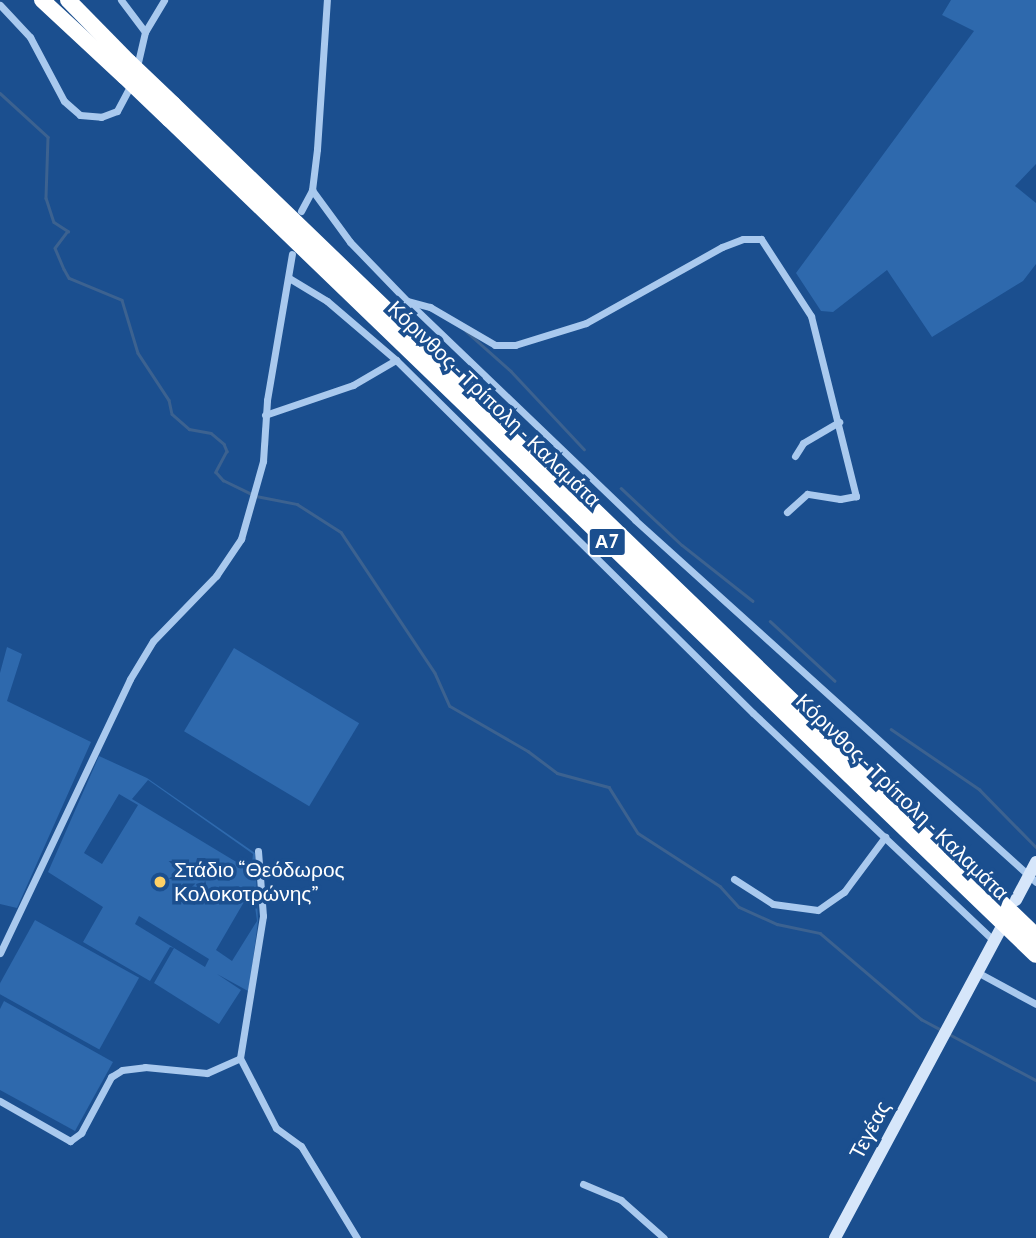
<!DOCTYPE html>
<meta charset="utf-8">
<style>
body{margin:0}
#map{position:relative;width:1036px;height:1238px;overflow:hidden;background:#1b4f8f;font-family:"PT Sans",sans-serif}
div>[style]{position:absolute}
.green>*{inset:0;background:#2e69ad;transform-origin:0 0}
.stream>*{height:2.5px;margin:-1.25px;padding:0 1.25px;transform-origin:1.25px;border-radius:1.25px;background:#3c6290}
.minor>*{height:7px;margin:-3.5px;padding:0 3.5px;transform-origin:3.5px;border-radius:3.5px;background:#a9c9ee}
.secondary>*{height:12px;margin:-6px;padding:0 6px;transform-origin:6px;border-radius:6px;background:#d6e6fa}
.motorway>*{height:16px;margin:-8px;padding:0 8px;transform-origin:8px;border-radius:8px;background:#fff}
.motorway-bridge>*{height:16px;margin:-8px;padding:0 8px;transform-origin:8px;border-radius:8px;background:#fff}
.dots>*{width:19px;height:19px;translate:-50% -50%;box-sizing:border-box;border:4px solid #1b4f8f;border-radius:50%}
span{translate:-50% -50%;white-space:nowrap;text-align:center;line-height:1.15;-webkit-text-stroke:7px #1b4f8f;paint-order:stroke}
.shield-label span{padding:2px 5px;background:#1b4f8f;border:2px solid;border-radius:5px;-webkit-text-stroke-width:0}
.shield-label{font-size:19px;color:#fff;font-weight:700}
.street-label{font-size:21px;color:#fff}
.poi-label{font-size:21px;color:#fff}
.left{translate:0 -50%;text-align:left}
</style>
<div id="map">
<div class="green">
<div style="clip-path:polygon(951px 0,1036px 0,1036px 164px,1015px 186px,1036px 203px,1036px 264px,1023px 281px,932px 337px,887px 270px,833px 312px,821px 311px,796px 273px,974px 31px,942px 15px)"></div>
<div style="clip-path:polygon(7px 647px,22px 654px,7px 701px,91px 742px,17px 908px,0 904px,0 673px)"></div>
<div style="left:234px;top:648px;width:146px;height:97px;rotate:31deg"></div>
<div style="clip-path:polygon(evenodd,99px 756px,147px 778px,255px 853px,258px 921px,251px 976px,248px 991px,217px 974px,241px 990px,219px 1024px,154px 983px,174px 948px,170px 947px,150px 981px,83px 942px,103px 907px,48px 872px,99px 756px,148px 780px,253px 854px,252px 863px,247px 861px,243px 866px,132px 799px,148px 780px,99px 756px,119px 794px,138px 805px,102px 864px,84px 853px,119px 794px,99px 756px,248px 895px,254px 899px,257px 921px,232px 961px,216px 950px,248px 895px,99px 756px,139px 916px,209px 959px,205px 967px,135px 924px,139px 916px)"></div>
<div style="left:35px;top:920px;width:119px;height:82px;rotate:29deg"></div>
<div style="clip-path:polygon(4px 1001px,113px 1062px,75px 1131px,0 1090px,0 1009px)"></div>
</div>
<div class="stream">
<div style="left:0;top:93px;width:65px;rotate:42.5deg"></div>
<div style="left:48px;top:137px;width:61px;rotate:91.9deg"></div>
<div style="left:46px;top:198px;width:25px;rotate:72deg"></div>
<div style="left:54px;top:222px;width:17px;rotate:33deg"></div>
<div style="left:68px;top:231px;width:21px;rotate:127deg"></div>
<div style="left:55px;top:248px;width:23px;rotate:67deg"></div>
<div style="left:64px;top:269px;width:10px;rotate:61deg"></div>
<div style="left:69px;top:278px;width:57px;rotate:22.5deg"></div>
<div style="left:122px;top:300px;width:55px;rotate:73.2deg"></div>
<div style="left:138px;top:353px;width:56px;rotate:56.6deg"></div>
<div style="left:169px;top:400px;width:14px;rotate:78deg"></div>
<div style="left:172px;top:414px;width:23px;rotate:41deg"></div>
<div style="left:189px;top:429px;width:22px;rotate:10deg"></div>
<div style="left:211px;top:433px;width:17px;rotate:40deg"></div>
<div style="left:224px;top:444px;width:8px;rotate:67deg"></div>
<div style="left:227px;top:451px;width:24px;rotate:118deg"></div>
<div style="left:216px;top:472px;width:11px;rotate:49deg"></div>
<div style="left:223px;top:480px;width:37px;rotate:26deg"></div>
<div style="left:256px;top:496px;width:42px;rotate:11deg"></div>
<div style="left:297px;top:504px;width:52px;rotate:32.5deg"></div>
<div style="left:341px;top:532px;width:169px;rotate:56.3deg"></div>
<div style="left:435px;top:673px;width:36px;rotate:66deg"></div>
<div style="left:450px;top:706px;width:90px;rotate:30deg"></div>
<div style="left:528px;top:751px;width:36px;rotate:37deg"></div>
<div style="left:557px;top:773px;width:54px;rotate:15.1deg"></div>
<div style="left:609px;top:787px;width:54px;rotate:57.8deg"></div>
<div style="left:638px;top:833px;width:98px;rotate:32.9deg"></div>
<div style="left:720px;top:886px;width:28px;rotate:48deg"></div>
<div style="left:739px;top:907px;width:42px;rotate:24.1deg"></div>
<div style="left:777px;top:924px;width:44px;rotate:11.8deg"></div>
<div style="left:820px;top:933px;width:133px;rotate:40.4deg"></div>
<div style="left:921px;top:1019px;width:21px;rotate:28deg"></div>
<div style="left:466px;top:331px;width:60px;rotate:41.6deg"></div>
<div style="left:511px;top:371px;width:107px;rotate:46.9deg"></div>
<div style="left:621px;top:488px;width:83px;rotate:43.1deg"></div>
<div style="left:682px;top:545px;width:90px;rotate:38.3deg"></div>
<div style="left:770px;top:621px;width:88px;rotate:42.7deg"></div>
<div style="left:891px;top:729px;width:107px;rotate:34.3deg"></div>
<div style="left:979px;top:789px;width:81px;rotate:45.5deg"></div>
<div style="left:949px;top:1034px;width:98px;rotate:27.9deg"></div>
</div>
<div class="minor">
<div style="left:121px;top:0;width:40px;rotate:53deg"></div>
<div style="left:145px;top:32px;width:37px;rotate:103deg"></div>
<div style="left:0;top:5px;width:44px;rotate:46.8deg"></div>
<div style="left:30px;top:37px;width:72px;rotate:62deg"></div>
<div style="left:64px;top:101px;width:21px;rotate:41deg"></div>
<div style="left:80px;top:115px;width:21px;rotate:5deg"></div>
<div style="left:101px;top:117px;width:17px;rotate:-21deg"></div>
<div style="left:117px;top:111px;width:32px;rotate:-62deg"></div>
<div style="left:145px;top:32px;width:37px;rotate:-59deg"></div>
<div style="left:312px;top:190px;width:64px;rotate:53.8deg"></div>
<div style="left:350px;top:242px;width:82px;rotate:46deg"></div>
<div style="left:407px;top:301px;width:316px;rotate:43.8deg"></div>
<div style="left:635px;top:520px;width:540px;rotate:42.07deg"></div>
<div style="left:301px;top:211px;width:24px;rotate:-62deg"></div>
<div style="left:312px;top:190px;width:41px;rotate:-83deg"></div>
<div style="left:317px;top:149px;width:149px;rotate:-86.2deg"></div>
<div style="left:289px;top:278px;width:44px;rotate:31.2deg"></div>
<div style="left:327px;top:301px;width:91px;rotate:40.5deg"></div>
<div style="left:396px;top:360px;width:502px;rotate:44.68deg"></div>
<div style="left:753px;top:713px;width:332px;rotate:43.4deg"></div>
<div style="left:407px;top:301px;width:24px;rotate:15deg"></div>
<div style="left:430px;top:307px;width:75px;rotate:30.3deg"></div>
<div style="left:495px;top:345px;width:20px"></div>
<div style="left:515px;top:345px;width:74px;rotate:-17.2deg"></div>
<div style="left:586px;top:323px;width:156px;rotate:-29.2deg"></div>
<div style="left:722px;top:247px;width:22px;rotate:-21deg"></div>
<div style="left:743px;top:239px;width:18px"></div>
<div style="left:761px;top:239px;width:92px;rotate:57deg"></div>
<div style="left:811px;top:316px;width:186px;rotate:76deg"></div>
<div style="left:856px;top:496px;width:16px;rotate:169deg"></div>
<div style="left:840px;top:499px;width:33px;rotate:-171deg"></div>
<div style="left:807px;top:494px;width:27px;rotate:138deg"></div>
<div style="left:265px;top:415px;width:93px;rotate:-18.8deg"></div>
<div style="left:353px;top:385px;width:50px;rotate:-30.2deg"></div>
<div style="left:795px;top:456px;width:15px;rotate:-58deg"></div>
<div style="left:803px;top:443px;width:42px;rotate:-30.3deg"></div>
<div style="left:258px;top:851px;width:65px;rotate:85.6deg"></div>
<div style="left:263px;top:916px;width:144px;rotate:99.2deg"></div>
<div style="left:240px;top:1058px;width:79px;rotate:62.8deg"></div>
<div style="left:276px;top:1128px;width:31px;rotate:36deg"></div>
<div style="left:301px;top:1146px;width:108px;rotate:58.7deg"></div>
<div style="left:734px;top:879px;width:46px;rotate:32.7deg"></div>
<div style="left:773px;top:904px;width:45px;rotate:7.6deg"></div>
<div style="left:818px;top:910px;width:32px;rotate:-35deg"></div>
<div style="left:844px;top:892px;width:69px;rotate:-53.3deg"></div>
<div style="left:0;top:953px;width:303px;rotate:-64.6deg"></div>
<div style="left:130px;top:679px;width:44px;rotate:-58.8deg"></div>
<div style="left:153px;top:641px;width:91px;rotate:-45.9deg"></div>
<div style="left:216px;top:576px;width:45px;rotate:-56deg"></div>
<div style="left:241px;top:539px;width:81px;rotate:-74.2deg"></div>
<div style="left:263px;top:461px;width:61px;rotate:-86.2deg"></div>
<div style="left:267px;top:400px;width:148px;rotate:-80.3deg"></div>
<div style="left:977px;top:972px;width:67px;rotate:28.5deg"></div>
<div style="left:0;top:1101px;width:81px;rotate:29.7deg"></div>
<div style="left:70px;top:1141px;width:14px;rotate:-36deg"></div>
<div style="left:81px;top:1133px;width:64px;rotate:-61.8deg"></div>
<div style="left:111px;top:1077px;width:13px;rotate:-32deg"></div>
<div style="left:122px;top:1070px;width:23px;rotate:-7deg"></div>
<div style="left:145px;top:1067px;width:62px;rotate:5.5deg"></div>
<div style="left:207px;top:1073px;width:36px;rotate:-24deg"></div>
<div style="left:583px;top:1184px;width:41px;rotate:22.8deg"></div>
<div style="left:621px;top:1200px;width:57px;rotate:41.5deg"></div>
</div>
<div class="secondary">
<div style="left:1016px;top:900px;width:43px;rotate:-62.2deg"></div>
<div style="left:835px;top:1238px;width:349px;rotate:-61.8deg"></div>
</div>
<div class="motorway">
<div style="left:42px;top:0;width:113px;rotate:42.9deg"></div>
<div style="left:68px;top:0;width:87px;rotate:45.5deg"></div>
<div style="left:173px;top:104px;width:1199px;rotate:43.95deg"></div>
<div style="left:169px;top:119px;width:1204px;rotate:43.96deg"></div>
</div>
<div class="motorway-bridge">
<div style="left:129px;top:62px;width:61px;rotate:43.7deg"></div>
<div style="left:125px;top:77px;width:61px;rotate:43.7deg"></div>
</div>
<div class="dots">
<div style="left:160px;top:882px;background:#ffd166"></div>
</div>
<div class="shield-label">
<span style="left:607px;top:542px">Α7</span>
</div>
<div class="street-label">
<span style="left:494px;top:404px;rotate:44deg">Κόρινθος - Τρίπολη - Καλαμάτα</span>
<span style="left:902px;top:797px;rotate:44deg">Κόρινθος - Τρίπολη - Καλαμάτα</span>
<span style="left:870px;top:1130px;rotate:-62deg">Τεγέας</span>
</div>
<div class="poi-label">
<span class="left" style="left:174px;top:882px">Στάδιο “Θεόδωρος<br>Κολοκοτρώνης”</span>
</div>
</div>
